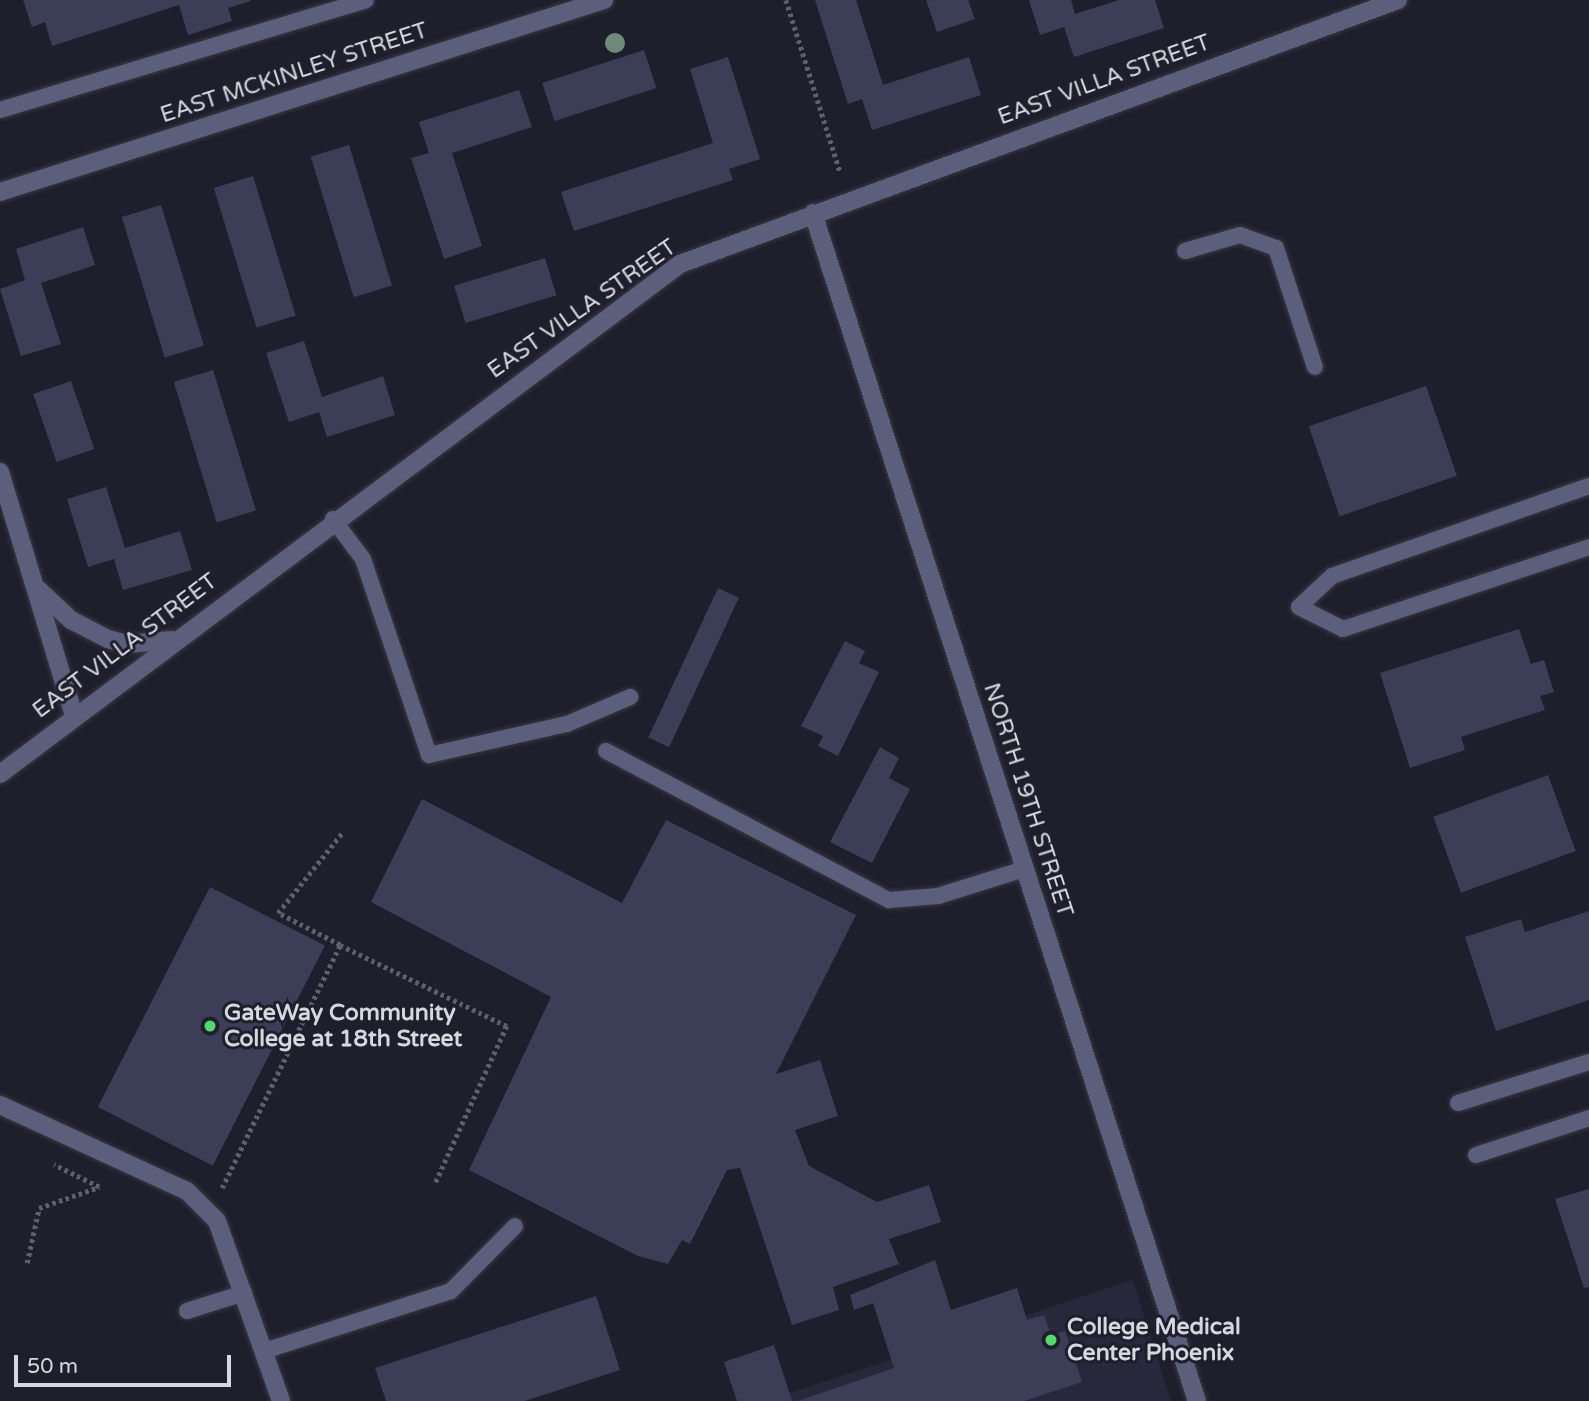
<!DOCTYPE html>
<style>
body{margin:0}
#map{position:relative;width:1589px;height:1401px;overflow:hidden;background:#1e1f2c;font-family:"Varela Round",sans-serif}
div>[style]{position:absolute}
.built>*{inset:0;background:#27283b}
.building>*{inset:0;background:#3c3e58;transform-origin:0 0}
.path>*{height:4.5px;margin-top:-2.25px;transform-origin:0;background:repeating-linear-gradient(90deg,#5f606b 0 3.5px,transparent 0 7px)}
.roads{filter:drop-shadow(0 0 2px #383945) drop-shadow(0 0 2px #383945)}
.service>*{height:16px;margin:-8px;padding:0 8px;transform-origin:8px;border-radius:8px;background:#5c5f7c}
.minor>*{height:18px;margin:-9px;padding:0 9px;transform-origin:9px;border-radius:9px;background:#5c5f7c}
.trees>*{width:20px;height:20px;margin:-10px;border-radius:50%;background:#6f8a79}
.dots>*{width:19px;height:19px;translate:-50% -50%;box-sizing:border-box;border:4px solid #1e1f2c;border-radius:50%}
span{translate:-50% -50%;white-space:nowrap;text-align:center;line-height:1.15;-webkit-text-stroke:6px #1e1f2c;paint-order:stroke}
.street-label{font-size:23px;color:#d6d7df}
.poi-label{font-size:23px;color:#d6d7df;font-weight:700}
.left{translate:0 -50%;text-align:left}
.scale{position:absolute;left:14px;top:1355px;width:217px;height:32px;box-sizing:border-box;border:4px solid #d6d7df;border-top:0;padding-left:9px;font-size:21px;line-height:24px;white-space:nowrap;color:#d6d7df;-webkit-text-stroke:5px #1e1f2c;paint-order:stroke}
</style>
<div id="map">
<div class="built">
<div style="clip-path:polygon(1133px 1280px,1171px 1401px,766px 1401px)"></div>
</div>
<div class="building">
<div style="clip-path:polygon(23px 0,250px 0,251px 1px,228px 8px,232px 21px,188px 35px,179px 5px,52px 46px,45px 22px,32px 27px)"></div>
<div style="clip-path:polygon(815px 0,856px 0,883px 85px,969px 57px,981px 95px,872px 130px,862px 99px,848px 104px)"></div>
<div style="clip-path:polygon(926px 0,968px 0,975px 19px,937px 32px)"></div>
<div style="clip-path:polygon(1029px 0,1071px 0,1075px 14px,1119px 0,1155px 0,1164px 28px,1074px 57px,1064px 27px,1040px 35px)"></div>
<div style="left:644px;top:50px;width:40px;height:107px;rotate:72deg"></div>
<div style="clip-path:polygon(728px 57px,760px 159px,729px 169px,733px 180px,574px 231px,561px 192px,713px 143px,690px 69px)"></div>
<div style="clip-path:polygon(519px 90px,532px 127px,452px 153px,482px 246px,444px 259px,411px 158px,429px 153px,419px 122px)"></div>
<div style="left:349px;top:145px;width:147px;height:40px;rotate:73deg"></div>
<div style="left:253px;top:176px;width:146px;height:41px;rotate:73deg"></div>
<div style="left:161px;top:205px;width:147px;height:41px;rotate:73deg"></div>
<div style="clip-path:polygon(83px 227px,95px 265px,41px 283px,61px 344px,21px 356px,0 289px,25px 280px,16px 249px)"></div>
<div style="left:545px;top:258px;width:39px;height:95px;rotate:73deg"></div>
<div style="clip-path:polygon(304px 341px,322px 397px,383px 376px,395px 415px,327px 437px,319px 412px,289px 422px,266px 353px)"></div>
<div style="left:213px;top:370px;width:147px;height:41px;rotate:73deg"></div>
<div style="left:71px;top:381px;width:72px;height:40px;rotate:71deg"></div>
<div style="left:1426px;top:386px;width:95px;height:124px;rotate:71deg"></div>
<div style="clip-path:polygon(106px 487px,125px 548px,180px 531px,192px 570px,123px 590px,114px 559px,88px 567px,67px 499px)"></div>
<div style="left:718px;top:588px;width:23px;height:165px;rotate:25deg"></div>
<div style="clip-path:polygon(1519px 629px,1531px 664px,1544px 660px,1554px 692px,1540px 696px,1545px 710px,1461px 737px,1465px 750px,1410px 768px,1380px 673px)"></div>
<div style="clip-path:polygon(845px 641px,865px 651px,859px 663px,879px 672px,838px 756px,818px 746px,823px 736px,801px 726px)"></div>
<div style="clip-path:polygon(880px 747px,899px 758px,889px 778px,910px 789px,872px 863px,830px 842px)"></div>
<div style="left:1548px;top:775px;width:81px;height:122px;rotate:70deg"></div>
<div style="clip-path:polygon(422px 799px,622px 903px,666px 820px,856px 915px,776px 1074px,820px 1060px,838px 1116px,795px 1130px,809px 1166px,877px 1202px,929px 1185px,941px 1222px,889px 1239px,899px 1264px,833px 1287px,839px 1310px,792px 1325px,740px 1168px,727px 1170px,690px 1244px,682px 1240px,668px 1264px,638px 1256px,469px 1170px,551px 997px,371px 902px)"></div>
<div style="left:210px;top:887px;width:129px;height:247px;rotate:27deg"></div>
<div style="clip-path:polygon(1589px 911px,1589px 1000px,1496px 1031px,1465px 937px,1521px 919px,1525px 932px)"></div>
<div style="clip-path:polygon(1589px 1189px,1589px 1287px,1584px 1288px,1555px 1199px)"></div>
<div style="clip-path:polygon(935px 1260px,951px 1310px,1017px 1288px,1027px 1320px,1044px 1315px,1051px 1335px,1065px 1331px,1082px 1382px,1024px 1401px,798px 1401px,894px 1368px,873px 1303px,854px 1310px,850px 1295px)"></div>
<div style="clip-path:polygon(596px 1296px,620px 1370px,525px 1401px,386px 1401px,375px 1368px)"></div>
<div style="clip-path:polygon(774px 1345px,792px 1401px,737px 1401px,724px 1362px)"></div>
</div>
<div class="path">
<div style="left:786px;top:0;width:179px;rotate:72.5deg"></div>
<div style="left:340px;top:945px;width:186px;rotate:25.9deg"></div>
<div style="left:507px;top:1026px;width:174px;rotate:114.5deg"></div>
<div style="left:222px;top:1188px;width:270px;rotate:-64.1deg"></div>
<div style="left:340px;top:945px;width:70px;rotate:-152.7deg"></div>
<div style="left:278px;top:913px;width:102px;rotate:-51.3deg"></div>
<div style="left:27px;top:1263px;width:56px;rotate:-77.7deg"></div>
<div style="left:39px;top:1208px;width:64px;rotate:-19.3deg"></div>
<div style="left:99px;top:1187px;width:50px;rotate:-153.9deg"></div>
</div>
<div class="roads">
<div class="service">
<div style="left:0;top:110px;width:382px;rotate:-16.7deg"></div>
<div style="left:1185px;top:251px;width:57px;rotate:-16.2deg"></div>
<div style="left:1240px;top:235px;width:38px;rotate:20deg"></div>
<div style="left:1276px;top:248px;width:125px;rotate:71.9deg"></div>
<div style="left:1589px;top:486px;width:272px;rotate:160.7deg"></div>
<div style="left:1332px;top:576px;width:45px;rotate:136.8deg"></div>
<div style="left:1299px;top:607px;width:49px;rotate:26.6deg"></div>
<div style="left:1343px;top:629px;width:259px;rotate:-18.4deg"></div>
<div style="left:333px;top:519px;width:50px;rotate:53.1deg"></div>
<div style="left:363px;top:559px;width:207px;rotate:71.4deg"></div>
<div style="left:429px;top:755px;width:141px;rotate:-12.7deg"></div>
<div style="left:567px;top:724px;width:69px;rotate:-23.2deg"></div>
<div style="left:606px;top:751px;width:320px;rotate:27.8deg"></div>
<div style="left:889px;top:900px;width:49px;rotate:-4.7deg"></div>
<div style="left:938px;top:896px;width:90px;rotate:-17.4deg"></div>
<div style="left:1458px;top:1103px;width:137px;rotate:-17.4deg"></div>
<div style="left:1476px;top:1155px;width:119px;rotate:-18.1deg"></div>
<div style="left:187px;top:1311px;width:60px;rotate:-17.5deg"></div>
<div style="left:264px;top:1351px;width:196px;rotate:-17.8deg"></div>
<div style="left:451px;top:1291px;width:91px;rotate:-45.4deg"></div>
</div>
<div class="minor">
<div style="left:0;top:192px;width:634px;rotate:-17.63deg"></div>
<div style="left:813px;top:213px;width:1249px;rotate:72.09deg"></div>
<div style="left:0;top:472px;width:254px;rotate:73.1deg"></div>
<div style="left:39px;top:590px;width:44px;rotate:43.2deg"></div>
<div style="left:71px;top:620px;width:42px;rotate:27.2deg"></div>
<div style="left:108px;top:639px;width:20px;rotate:15deg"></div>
<div style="left:127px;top:644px;width:45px;rotate:-5.1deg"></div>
<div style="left:0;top:774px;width:850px;rotate:-36.87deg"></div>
<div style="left:680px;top:264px;width:765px;rotate:-20.19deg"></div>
<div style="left:0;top:1105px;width:206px;rotate:24.7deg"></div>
<div style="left:187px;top:1191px;width:42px;rotate:45deg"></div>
<div style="left:217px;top:1221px;width:191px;rotate:70.4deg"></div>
</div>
</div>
<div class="trees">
<div style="left:615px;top:43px"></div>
</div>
<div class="dots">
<div style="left:210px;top:1026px;background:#56d671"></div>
<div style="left:1051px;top:1340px;background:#56d671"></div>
</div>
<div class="street-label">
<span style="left:294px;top:73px;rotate:-18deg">EAST MCKINLEY STREET</span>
<span style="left:1104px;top:80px;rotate:-20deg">EAST VILLA STREET</span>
<span style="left:582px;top:309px;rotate:-35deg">EAST VILLA STREET</span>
<span style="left:125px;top:646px;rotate:-37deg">EAST VILLA STREET</span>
<span style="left:1028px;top:800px;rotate:72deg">NORTH 19TH STREET</span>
</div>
<div class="poi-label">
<span class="left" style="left:224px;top:1026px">GateWay Community<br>College at 18th Street</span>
<span class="left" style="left:1067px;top:1340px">College Medical<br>Center Phoenix</span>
</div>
<div class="scale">50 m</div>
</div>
